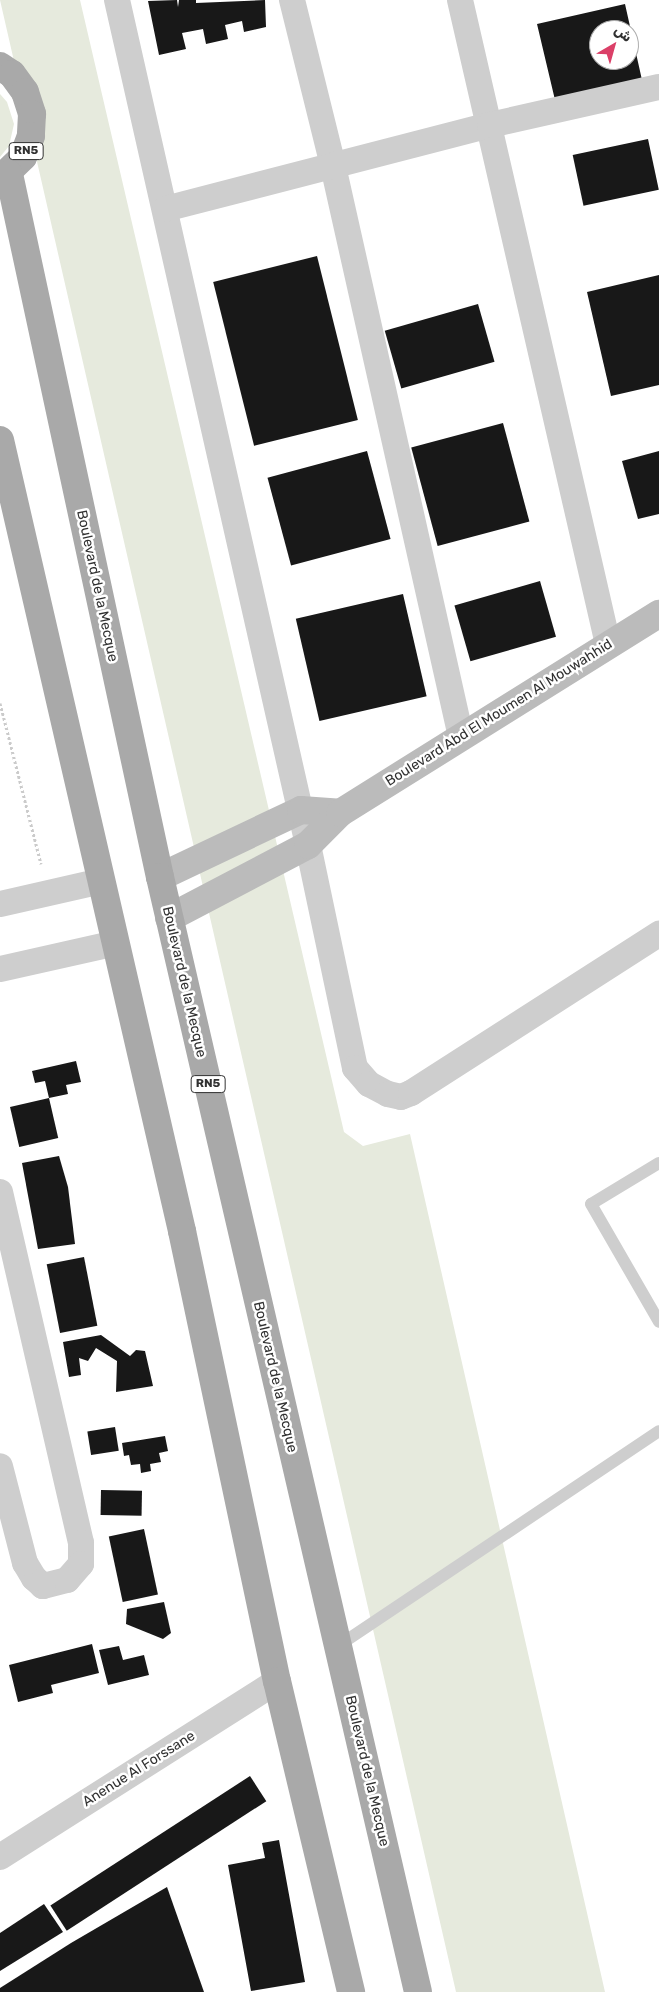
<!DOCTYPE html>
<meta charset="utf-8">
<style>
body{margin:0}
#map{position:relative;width:659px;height:1992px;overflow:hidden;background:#fff;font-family:Rubik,Cairo,sans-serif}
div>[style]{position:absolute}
.green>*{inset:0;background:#e6eadd}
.building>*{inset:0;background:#181818;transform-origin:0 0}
.path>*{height:3px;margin-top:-1.5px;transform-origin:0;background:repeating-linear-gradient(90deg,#cbcbcb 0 2.5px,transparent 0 5px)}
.lane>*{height:12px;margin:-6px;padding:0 6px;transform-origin:6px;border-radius:6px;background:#cecece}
.street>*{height:26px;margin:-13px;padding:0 13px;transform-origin:13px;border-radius:13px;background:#cecece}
.secondary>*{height:28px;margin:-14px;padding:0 14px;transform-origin:14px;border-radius:14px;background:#bbb}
.primary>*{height:28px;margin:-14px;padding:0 14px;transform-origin:14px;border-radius:14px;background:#a9a9a9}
span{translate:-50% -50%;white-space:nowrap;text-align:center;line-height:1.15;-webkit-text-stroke:5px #fff;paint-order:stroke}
.shield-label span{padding:1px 4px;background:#fff;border:1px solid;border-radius:4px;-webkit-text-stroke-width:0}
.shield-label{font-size:12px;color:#313131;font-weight:700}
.street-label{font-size:14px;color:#313131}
.north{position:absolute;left:589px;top:20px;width:50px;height:50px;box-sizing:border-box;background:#fff;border:1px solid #adadad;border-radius:50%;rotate:38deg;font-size:14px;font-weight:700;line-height:20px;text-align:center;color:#313131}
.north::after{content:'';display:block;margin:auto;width:18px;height:22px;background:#db4068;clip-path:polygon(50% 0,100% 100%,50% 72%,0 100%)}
</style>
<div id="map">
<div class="green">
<div style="clip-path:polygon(0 0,80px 0,344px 1132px,363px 1146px,410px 1134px,605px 1992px,456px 1992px)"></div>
<div style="clip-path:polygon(0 94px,7px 102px,14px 124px,9px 146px,0 157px)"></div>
</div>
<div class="building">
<div style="clip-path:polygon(177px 0,178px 7px,179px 0,196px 0,196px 3px,265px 0,266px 27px,244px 32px,242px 21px,225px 25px,228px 39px,206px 44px,203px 29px,182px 33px,186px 49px,159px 55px,148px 1px)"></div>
<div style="clip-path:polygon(evenodd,625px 4px,642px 80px,555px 100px,537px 24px,625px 4px,599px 30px,629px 30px,629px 60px,599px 60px,599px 30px)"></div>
<div style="left:648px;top:139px;width:52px;height:77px;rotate:78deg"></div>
<div style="left:317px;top:256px;width:169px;height:107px;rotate:76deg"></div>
<div style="clip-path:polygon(659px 275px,659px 385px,611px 396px,587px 292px)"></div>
<div style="left:478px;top:304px;width:60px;height:97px;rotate:74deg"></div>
<div style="left:503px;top:423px;width:102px;height:95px;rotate:75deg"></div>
<div style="left:367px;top:451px;width:91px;height:103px;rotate:75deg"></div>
<div style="clip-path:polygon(659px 451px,659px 514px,638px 519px,622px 461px)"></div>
<div style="left:540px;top:581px;width:58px;height:89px;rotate:74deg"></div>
<div style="left:403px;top:594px;width:105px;height:110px;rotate:77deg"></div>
<div style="clip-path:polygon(76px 1061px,81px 1082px,66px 1085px,68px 1094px,49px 1098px,45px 1081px,35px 1083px,32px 1071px)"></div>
<div style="left:49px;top:1098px;width:41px;height:40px;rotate:77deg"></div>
<div style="clip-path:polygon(59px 1156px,68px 1187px,75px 1244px,38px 1249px,22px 1163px)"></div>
<div style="left:84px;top:1257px;width:70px;height:38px;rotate:79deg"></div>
<div style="clip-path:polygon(101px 1335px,130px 1356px,136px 1350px,145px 1351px,153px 1386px,116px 1392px,117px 1361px,96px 1348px,88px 1361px,79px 1358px,81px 1375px,69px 1377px,63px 1342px)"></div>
<div style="left:115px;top:1427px;width:24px;height:28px;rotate:81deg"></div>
<div style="clip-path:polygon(165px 1436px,168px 1451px,159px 1453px,161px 1462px,150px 1464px,151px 1471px,141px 1473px,140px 1464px,131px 1465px,129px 1455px,124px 1456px,122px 1443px)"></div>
<div style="left:101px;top:1490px;width:41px;height:25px;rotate:1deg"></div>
<div style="left:144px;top:1529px;width:67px;height:36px;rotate:78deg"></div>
<div style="clip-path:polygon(164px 1602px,171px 1633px,163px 1639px,126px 1624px,127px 1609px)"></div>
<div style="clip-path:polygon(92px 1644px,99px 1673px,51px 1685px,53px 1693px,18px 1702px,9px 1665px)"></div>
<div style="clip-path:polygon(119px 1646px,123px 1660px,144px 1655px,149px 1675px,108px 1685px,99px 1650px)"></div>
<div style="left:250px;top:1776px;width:30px;height:238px;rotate:57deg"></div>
<div style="clip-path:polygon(279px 1840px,305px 1982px,251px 1991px,228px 1865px,265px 1858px,262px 1843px)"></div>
<div style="clip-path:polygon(167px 1887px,204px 1992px,0 1992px,0 1988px,71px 1943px)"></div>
<div style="clip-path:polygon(44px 1904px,63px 1932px,0 1971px,0 1933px)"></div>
</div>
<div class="path">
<div style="left:0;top:703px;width:166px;rotate:75.7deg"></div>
</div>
<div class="lane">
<div style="left:659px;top:1163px;width:79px;rotate:148.9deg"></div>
<div style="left:591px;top:1204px;width:136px;rotate:60deg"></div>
<div style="left:338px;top:1646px;width:386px;rotate:-33.8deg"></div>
</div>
<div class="street">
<div style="left:117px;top:0;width:866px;rotate:77.26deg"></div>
<div style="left:308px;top:845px;width:228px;rotate:78.1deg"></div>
<div style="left:355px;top:1068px;width:21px;rotate:49deg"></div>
<div style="left:369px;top:1084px;width:21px;rotate:28deg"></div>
<div style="left:388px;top:1094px;width:13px;rotate:13deg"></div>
<div style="left:401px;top:1097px;width:11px;rotate:-22deg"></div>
<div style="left:411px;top:1093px;width:295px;rotate:-32.7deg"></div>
<div style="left:292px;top:0;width:171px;rotate:76.1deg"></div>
<div style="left:333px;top:166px;width:585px;rotate:77.36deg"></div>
<div style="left:460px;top:0;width:661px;rotate:77.06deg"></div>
<div style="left:165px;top:209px;width:336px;rotate:-14.5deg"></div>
<div style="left:490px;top:125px;width:173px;rotate:-12.7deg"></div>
<div style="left:0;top:904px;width:104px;rotate:-12.8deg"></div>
<div style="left:0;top:969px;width:119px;rotate:-12.6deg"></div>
<div style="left:0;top:1192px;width:360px;rotate:77deg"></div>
<div style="left:81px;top:1543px;width:21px;rotate:90deg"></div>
<div style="left:81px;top:1564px;width:21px;rotate:131deg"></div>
<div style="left:67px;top:1580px;width:25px;rotate:166deg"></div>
<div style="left:43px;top:1586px;width:12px;rotate:-138deg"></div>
<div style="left:34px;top:1578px;width:17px;rotate:-121deg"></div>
<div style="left:25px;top:1563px;width:100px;rotate:-104.5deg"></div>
<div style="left:0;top:1857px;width:328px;rotate:-32.4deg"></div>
</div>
<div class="secondary">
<div style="left:160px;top:877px;width:156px;rotate:-25.4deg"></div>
<div style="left:301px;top:810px;width:39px;rotate:4deg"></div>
<div style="left:169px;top:918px;width:157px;rotate:-27.7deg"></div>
<div style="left:308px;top:845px;width:45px;rotate:-45deg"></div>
<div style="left:340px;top:813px;width:376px;rotate:-32deg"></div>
</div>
<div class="primary">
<div style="left:0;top:66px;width:14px;rotate:34deg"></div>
<div style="left:12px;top:74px;width:22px;rotate:54deg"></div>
<div style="left:25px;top:92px;width:23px;rotate:72deg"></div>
<div style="left:32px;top:114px;width:22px;rotate:93deg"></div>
<div style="left:31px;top:136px;width:22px;rotate:111deg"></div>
<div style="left:23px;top:157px;width:32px;rotate:136deg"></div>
<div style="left:9px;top:174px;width:719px;rotate:77.88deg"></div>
<div style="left:160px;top:877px;width:1144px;rotate:76.97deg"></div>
<div style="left:0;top:440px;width:812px;rotate:77.04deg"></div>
<div style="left:182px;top:1231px;width:460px;rotate:78.1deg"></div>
<div style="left:277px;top:1681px;width:320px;rotate:76.6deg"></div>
</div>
<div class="shield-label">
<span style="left:26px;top:151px">RN5</span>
<span style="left:208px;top:1084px">RN5</span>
</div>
<div class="street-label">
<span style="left:97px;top:586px;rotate:78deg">Boulevard de la Mecque</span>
<span style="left:499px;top:713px;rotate:-32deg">Boulevard Abd El Moumen Al Mouwahhid</span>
<span style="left:184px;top:982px;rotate:77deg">Boulevard de la Mecque</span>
<span style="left:275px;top:1377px;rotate:77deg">Boulevard de la Mecque</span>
<span style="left:139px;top:1769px;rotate:-32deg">Anenue Al Forssane</span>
<span style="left:367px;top:1771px;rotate:77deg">Boulevard de la Mecque</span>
</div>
<div class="north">ش</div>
</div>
